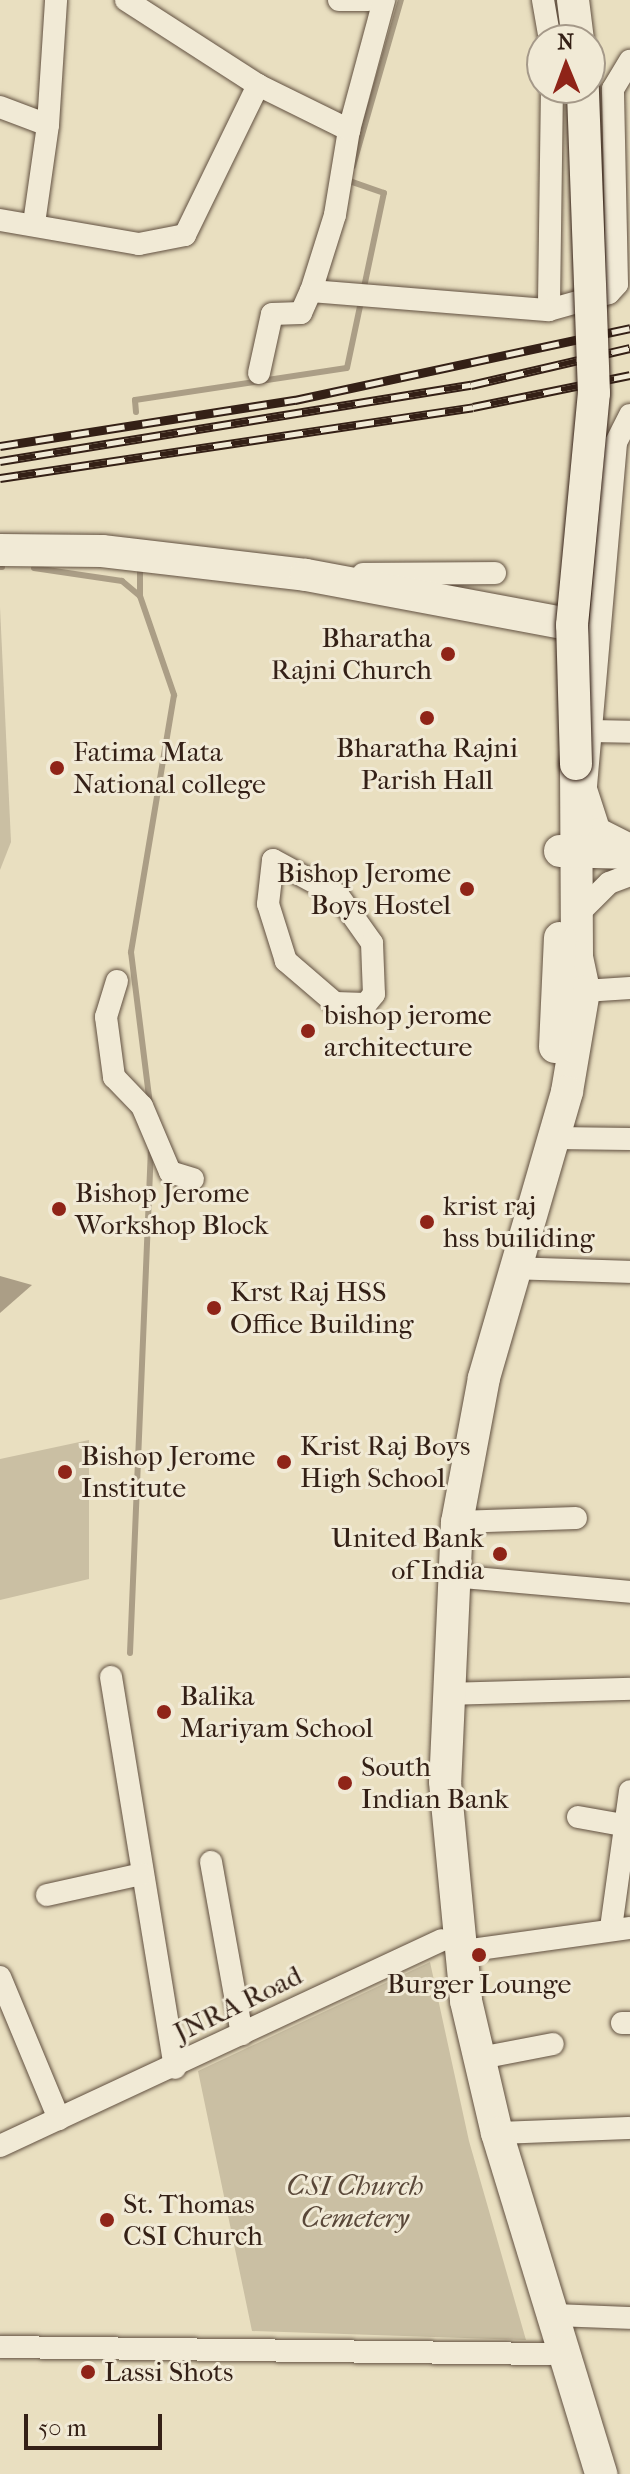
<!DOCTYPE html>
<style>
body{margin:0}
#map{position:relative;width:630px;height:2474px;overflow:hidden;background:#e9dfc0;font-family:"IM FELL French Canon",serif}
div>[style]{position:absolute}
.green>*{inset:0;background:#cabfa3}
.water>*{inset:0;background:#ab9e86}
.stream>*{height:6px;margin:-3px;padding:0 3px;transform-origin:3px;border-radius:3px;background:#ab9e86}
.roads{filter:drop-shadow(0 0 2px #615040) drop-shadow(0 0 2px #615040)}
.street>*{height:22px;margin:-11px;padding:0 11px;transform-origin:11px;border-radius:11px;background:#f1ead6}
.secondary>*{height:32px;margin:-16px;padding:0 16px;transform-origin:16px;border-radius:16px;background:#f1ead6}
.rail>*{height:9px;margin-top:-4.5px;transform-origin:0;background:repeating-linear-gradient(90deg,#f1ead6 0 18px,#342016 0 36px);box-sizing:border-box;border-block:2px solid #342016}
.bridges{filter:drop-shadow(0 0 2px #342016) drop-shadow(0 0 2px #342016)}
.secondary-bridge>*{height:32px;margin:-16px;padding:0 16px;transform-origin:16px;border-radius:16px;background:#f1ead6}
.dots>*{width:22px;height:22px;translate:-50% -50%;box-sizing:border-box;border:4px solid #f1ead6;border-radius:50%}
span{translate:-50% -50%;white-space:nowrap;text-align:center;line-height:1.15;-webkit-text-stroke:6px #f1ead6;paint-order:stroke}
.poi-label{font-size:28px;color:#342016}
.right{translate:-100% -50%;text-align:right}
.left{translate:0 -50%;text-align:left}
.street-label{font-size:28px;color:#342016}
.park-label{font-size:28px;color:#5a4839;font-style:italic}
.north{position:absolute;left:526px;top:24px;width:80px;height:80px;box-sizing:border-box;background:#f1ead6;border:2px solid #a59989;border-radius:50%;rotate:359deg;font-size:22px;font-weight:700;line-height:32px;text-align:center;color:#342016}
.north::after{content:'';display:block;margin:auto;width:28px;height:36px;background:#8f2418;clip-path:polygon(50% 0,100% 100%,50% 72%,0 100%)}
.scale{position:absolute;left:24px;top:2414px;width:138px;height:36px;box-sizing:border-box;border:4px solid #342016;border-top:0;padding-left:10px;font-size:24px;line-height:28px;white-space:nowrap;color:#342016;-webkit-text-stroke:6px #f1ead6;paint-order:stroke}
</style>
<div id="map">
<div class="green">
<div style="clip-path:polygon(0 607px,11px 842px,0 870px)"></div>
<div style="clip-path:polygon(89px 1440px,89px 1579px,0 1600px,0 1459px)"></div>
<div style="clip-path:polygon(430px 1962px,469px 2141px,526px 2340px,252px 2331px,198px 2071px)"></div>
</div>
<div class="water">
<div style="clip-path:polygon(0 1276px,32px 1285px,0 1313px)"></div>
</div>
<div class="stream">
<div style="left:353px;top:166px;width:173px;rotate:-73.9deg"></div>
<div style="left:136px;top:412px;width:12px;rotate:-95deg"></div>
<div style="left:135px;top:400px;width:214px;rotate:-8.6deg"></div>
<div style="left:347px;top:368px;width:179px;rotate:-78.1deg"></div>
<div style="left:384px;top:193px;width:37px;rotate:-161deg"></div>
<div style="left:0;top:567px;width:2px"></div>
<div style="left:34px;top:568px;width:89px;rotate:8.4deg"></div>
<div style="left:122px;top:581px;width:23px;rotate:40deg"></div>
<div style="left:140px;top:596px;width:105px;rotate:71deg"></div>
<div style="left:174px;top:695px;width:261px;rotate:99.5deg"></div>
<div style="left:131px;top:952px;width:154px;rotate:82.9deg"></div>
<div style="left:140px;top:568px;width:28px;rotate:90deg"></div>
<div style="left:130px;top:1653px;width:505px;rotate:-87.62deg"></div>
</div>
<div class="roads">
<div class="street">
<div style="left:126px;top:0;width:157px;rotate:32.8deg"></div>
<div style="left:339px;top:0;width:29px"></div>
<div style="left:543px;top:0;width:41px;rotate:80.1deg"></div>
<div style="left:552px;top:88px;width:222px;rotate:90.8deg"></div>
<div style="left:549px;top:310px;width:62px;rotate:-15.8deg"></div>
<div style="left:609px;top:293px;width:12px;rotate:-48deg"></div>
<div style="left:617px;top:284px;width:195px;rotate:-91.2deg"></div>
<div style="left:613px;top:89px;width:33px;rotate:-59deg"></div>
<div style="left:0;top:107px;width:51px;rotate:20.6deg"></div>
<div style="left:48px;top:125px;width:99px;rotate:98.1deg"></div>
<div style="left:48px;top:125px;width:125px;rotate:-86.3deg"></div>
<div style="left:349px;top:130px;width:86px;rotate:99.4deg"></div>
<div style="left:335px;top:215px;width:80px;rotate:107.5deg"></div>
<div style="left:311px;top:291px;width:239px;rotate:4.6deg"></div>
<div style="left:0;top:220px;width:141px;rotate:9.8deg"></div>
<div style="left:139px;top:244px;width:47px;rotate:-11.1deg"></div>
<div style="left:185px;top:235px;width:167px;rotate:-64deg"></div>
<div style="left:258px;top:85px;width:102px;rotate:26.3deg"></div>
<div style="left:349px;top:130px;width:135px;rotate:-74.9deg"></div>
<div style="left:259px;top:373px;width:60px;rotate:-77.6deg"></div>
<div style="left:272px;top:314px;width:29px;rotate:-2deg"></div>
<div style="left:301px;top:313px;width:24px;rotate:-66deg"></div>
<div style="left:630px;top:415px;width:31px;rotate:117deg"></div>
<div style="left:616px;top:443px;width:347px;rotate:95deg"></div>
<div style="left:586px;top:789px;width:42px;rotate:72deg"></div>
<div style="left:599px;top:829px;width:35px;rotate:27deg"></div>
<div style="left:363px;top:574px;width:132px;rotate:-0.4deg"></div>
<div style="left:591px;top:731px;width:39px;rotate:1deg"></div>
<div style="left:273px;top:860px;width:74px;rotate:28.3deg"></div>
<div style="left:338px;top:895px;width:59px;rotate:54.7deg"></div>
<div style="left:372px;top:943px;width:51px;rotate:87.8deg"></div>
<div style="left:374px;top:994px;width:13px;rotate:129deg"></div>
<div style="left:366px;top:1004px;width:31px;rotate:-178deg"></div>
<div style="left:335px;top:1003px;width:65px;rotate:-139.4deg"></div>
<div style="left:286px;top:961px;width:60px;rotate:-107.5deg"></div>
<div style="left:268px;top:904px;width:44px;rotate:-83.5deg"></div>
<div style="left:578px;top:914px;width:44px;rotate:-45deg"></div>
<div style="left:609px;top:883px;width:22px;rotate:-21deg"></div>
<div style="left:117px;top:981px;width:38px;rotate:107deg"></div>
<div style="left:106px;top:1017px;width:61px;rotate:82.4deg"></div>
<div style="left:114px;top:1077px;width:40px;rotate:46deg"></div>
<div style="left:142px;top:1106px;width:72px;rotate:67deg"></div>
<div style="left:170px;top:1172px;width:24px;rotate:17deg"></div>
<div style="left:584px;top:991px;width:46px;rotate:-3.7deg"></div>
<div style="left:555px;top:1138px;width:75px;rotate:0.8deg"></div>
<div style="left:512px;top:1268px;width:118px;rotate:1.9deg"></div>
<div style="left:457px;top:1522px;width:119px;rotate:-1.9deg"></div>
<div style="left:452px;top:1576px;width:179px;rotate:5.1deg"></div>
<div style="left:111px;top:1677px;width:396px;rotate:80.7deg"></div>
<div style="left:447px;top:1694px;width:183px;rotate:-1.6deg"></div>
<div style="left:578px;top:1817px;width:46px;rotate:10.1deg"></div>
<div style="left:211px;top:1862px;width:175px;rotate:79.8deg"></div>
<div style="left:47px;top:1895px;width:97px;rotate:-12.5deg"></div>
<div style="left:611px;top:1928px;width:138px;rotate:-82.1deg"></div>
<div style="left:457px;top:1952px;width:175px;rotate:-7.9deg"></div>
<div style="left:0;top:1977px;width:154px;rotate:67.4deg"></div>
<div style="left:622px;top:2023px;width:8px"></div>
<div style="left:480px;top:2058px;width:74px;rotate:-10.9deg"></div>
<div style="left:497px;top:2133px;width:133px;rotate:-2.2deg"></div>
<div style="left:0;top:2146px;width:487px;rotate:-25deg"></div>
<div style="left:553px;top:2315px;width:77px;rotate:2.2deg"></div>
<div style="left:0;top:2347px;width:550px;rotate:0.73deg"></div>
</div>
<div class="secondary">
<div style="left:573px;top:0;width:40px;rotate:82.9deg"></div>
<div style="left:0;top:550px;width:102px;rotate:0.6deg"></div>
<div style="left:102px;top:551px;width:205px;rotate:6.7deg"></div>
<div style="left:306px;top:575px;width:271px;rotate:10.6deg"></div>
<div style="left:576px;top:764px;width:193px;rotate:89.7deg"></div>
<div style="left:577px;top:957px;width:35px;rotate:78deg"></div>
<div style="left:584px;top:991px;width:102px;rotate:99.6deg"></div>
<div style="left:567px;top:1092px;width:298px;rotate:106.2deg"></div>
<div style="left:484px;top:1378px;width:147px;rotate:100.6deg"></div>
<div style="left:457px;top:1522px;width:260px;rotate:92.6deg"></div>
<div style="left:445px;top:1782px;width:220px;rotate:84.5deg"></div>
<div style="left:466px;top:2001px;width:136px;rotate:76.8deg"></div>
<div style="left:497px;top:2133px;width:357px;rotate:73deg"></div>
<div style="left:560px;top:851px;width:70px;rotate:1.6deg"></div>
<div style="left:555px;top:1047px;width:109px;rotate:-87.4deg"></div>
</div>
</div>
<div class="rail">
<div style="left:0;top:446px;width:299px;rotate:-8.9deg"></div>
<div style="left:295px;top:400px;width:343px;rotate:-12.1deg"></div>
<div style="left:0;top:461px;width:477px;rotate:-9.2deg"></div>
<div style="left:471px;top:385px;width:163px;rotate:-13.1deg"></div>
<div style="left:0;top:478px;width:478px;rotate:-8.5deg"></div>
<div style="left:473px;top:407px;width:160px;rotate:-11.5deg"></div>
</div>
<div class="bridges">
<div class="secondary-bridge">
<div style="left:576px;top:764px;width:139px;rotate:-91.6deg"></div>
<div style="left:572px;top:625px;width:233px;rotate:-84.6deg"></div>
<div style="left:594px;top:393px;width:305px;rotate:-92.1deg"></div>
</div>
</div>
<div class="dots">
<div style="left:448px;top:654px;background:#8f2418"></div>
<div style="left:427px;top:718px;background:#8f2418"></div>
<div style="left:57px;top:768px;background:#8f2418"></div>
<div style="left:467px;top:889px;background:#8f2418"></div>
<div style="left:308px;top:1031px;background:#8f2418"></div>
<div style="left:59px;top:1209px;background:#8f2418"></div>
<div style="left:427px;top:1222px;background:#8f2418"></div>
<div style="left:214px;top:1308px;background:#8f2418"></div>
<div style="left:284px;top:1462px;background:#8f2418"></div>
<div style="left:65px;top:1472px;background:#8f2418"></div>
<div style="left:500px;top:1554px;background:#8f2418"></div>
<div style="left:164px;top:1712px;background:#8f2418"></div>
<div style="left:345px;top:1783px;background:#8f2418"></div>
<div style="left:479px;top:1955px;background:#8f2418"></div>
<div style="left:107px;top:2220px;background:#8f2418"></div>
<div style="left:88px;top:2372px;background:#8f2418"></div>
</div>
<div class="poi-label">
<span class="right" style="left:432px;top:654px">Bharatha<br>Rajni Church</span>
<span style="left:427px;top:764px">Bharatha Rajni<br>Parish Hall</span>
<span class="left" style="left:73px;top:768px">Fatima Mata<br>National college</span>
<span class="right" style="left:451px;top:889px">Bishop Jerome<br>Boys Hostel</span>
<span class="left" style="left:324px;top:1031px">bishop jerome<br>architecture</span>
<span class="left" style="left:75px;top:1209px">Bishop Jerome<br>Workshop Block</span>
<span class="left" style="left:443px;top:1222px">krist raj<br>hss builiding</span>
<span class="left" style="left:230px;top:1308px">Krst Raj HSS<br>Office Building</span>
<span class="left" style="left:300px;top:1462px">Krist Raj Boys<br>High School</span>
<span class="left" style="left:81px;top:1472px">Bishop Jerome<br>Institute</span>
<span class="right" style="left:484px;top:1554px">United Bank<br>of India</span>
<span class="left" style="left:180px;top:1712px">Balika<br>Mariyam School</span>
<span class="left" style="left:361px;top:1783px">South<br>Indian Bank</span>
<span style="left:479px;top:1984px">Burger Lounge</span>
<span class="left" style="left:123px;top:2220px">St. Thomas<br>CSI Church</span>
<span class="left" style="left:104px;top:2372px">Lassi Shots</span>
</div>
<div class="street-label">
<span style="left:238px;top:2004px;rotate:-26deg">JNRA Road</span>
</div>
<div class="park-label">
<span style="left:355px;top:2202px">CSI Church<br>Cemetery</span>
</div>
<div class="north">N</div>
<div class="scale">50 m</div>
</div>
